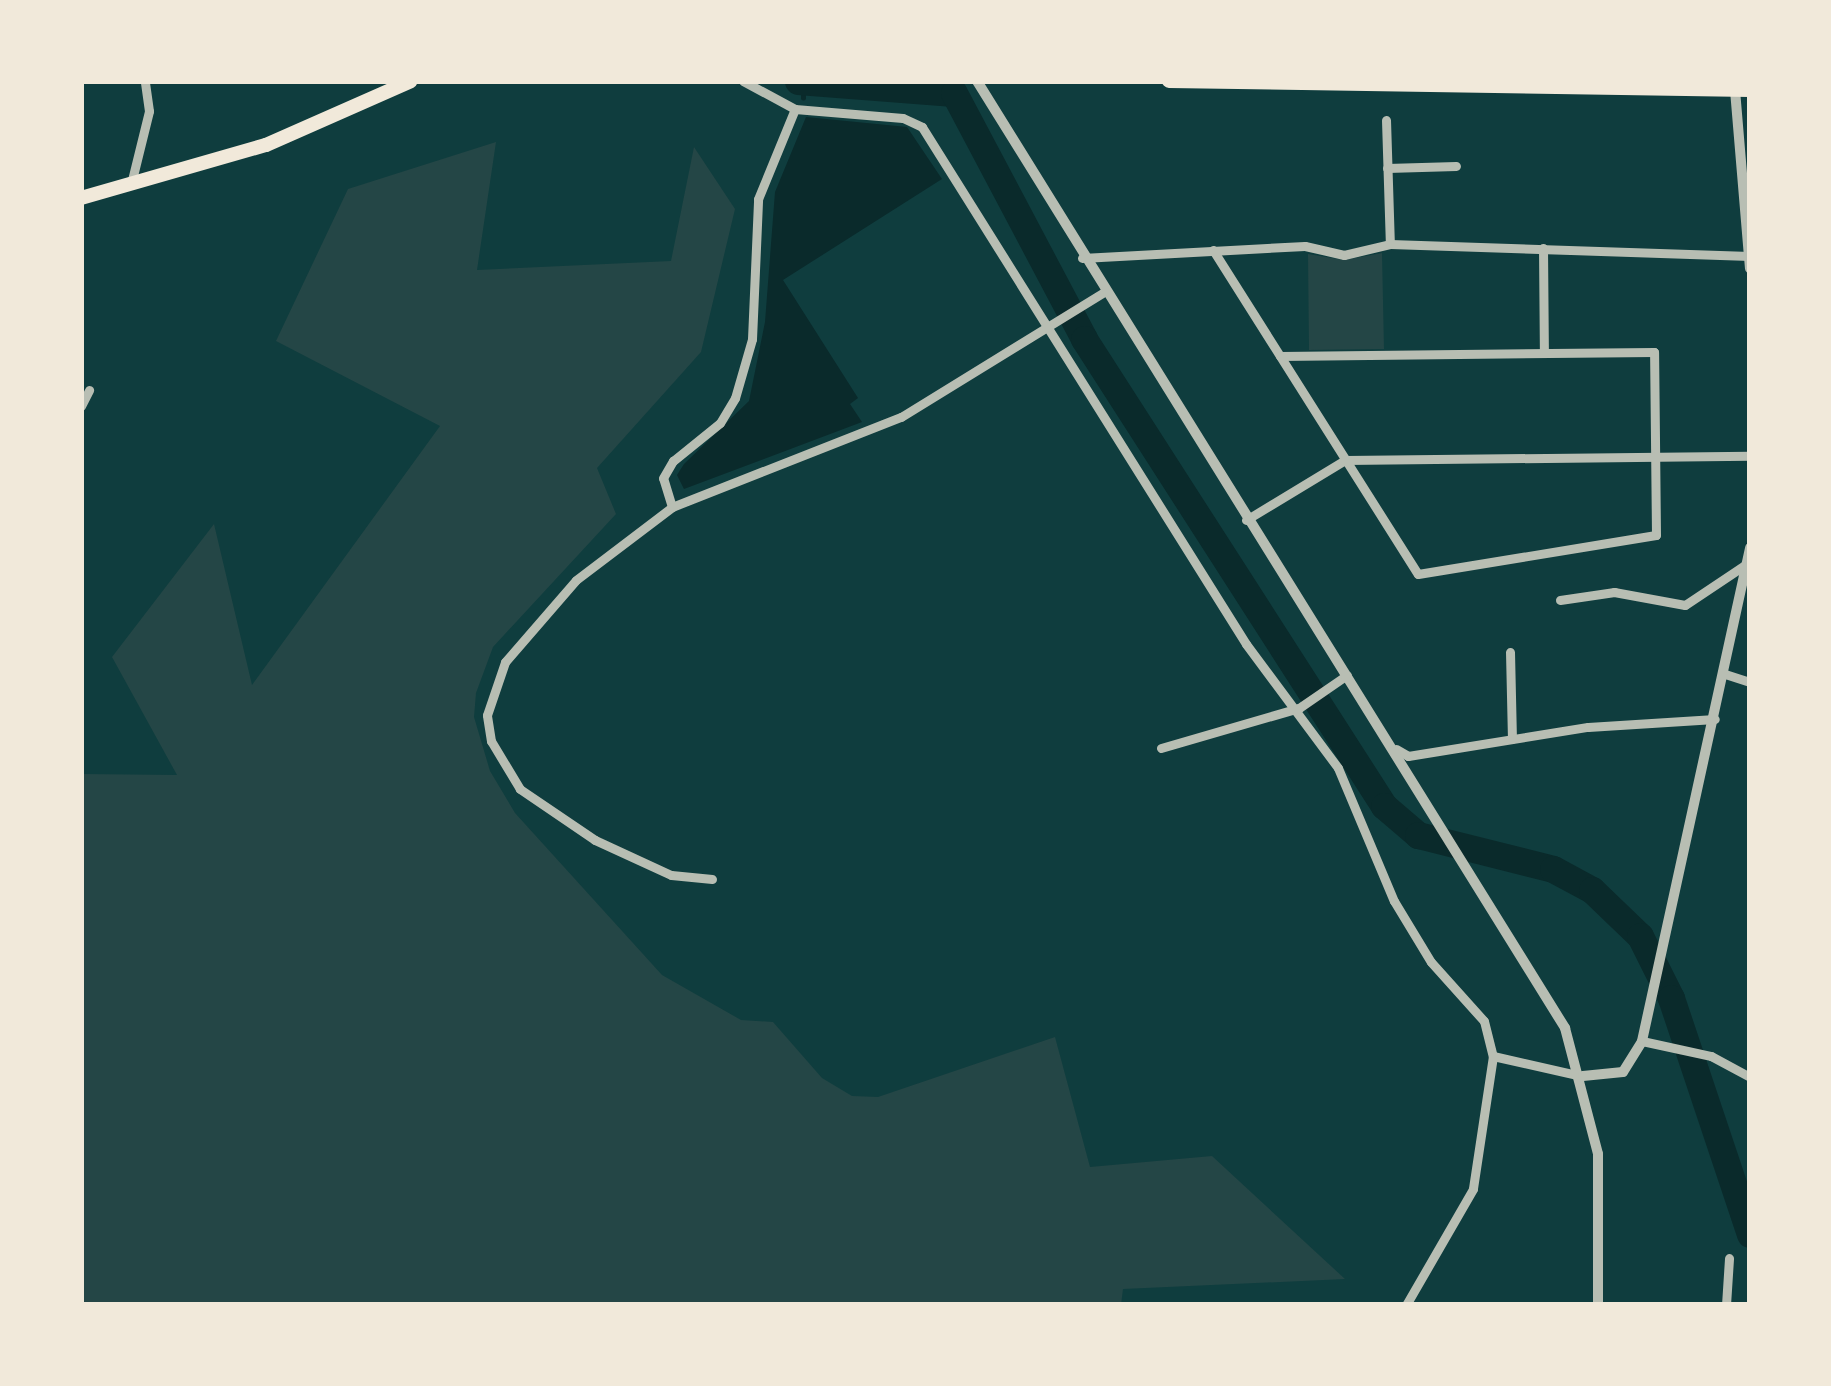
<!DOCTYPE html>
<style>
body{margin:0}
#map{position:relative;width:1831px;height:1386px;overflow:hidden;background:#0f3d3e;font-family:Karla,sans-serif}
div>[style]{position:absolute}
.green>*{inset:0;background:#244646}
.water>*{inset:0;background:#0a2a2b}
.stream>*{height:4.5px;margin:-2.25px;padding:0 2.25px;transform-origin:2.25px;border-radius:2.25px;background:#0a2a2b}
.river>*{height:27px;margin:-13.5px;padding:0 13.5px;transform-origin:13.5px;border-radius:13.5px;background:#0a2a2b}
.minor>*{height:9px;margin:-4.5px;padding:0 4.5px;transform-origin:4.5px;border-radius:4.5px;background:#b8beb3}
.tertiary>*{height:10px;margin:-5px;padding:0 5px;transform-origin:5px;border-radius:5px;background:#b8beb3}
.primary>*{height:14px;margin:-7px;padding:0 7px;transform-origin:7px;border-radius:7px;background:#f1e9da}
span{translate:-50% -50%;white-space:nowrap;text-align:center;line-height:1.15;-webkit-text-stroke:9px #f1e9da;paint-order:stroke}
.frame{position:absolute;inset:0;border:84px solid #f1e9da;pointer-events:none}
</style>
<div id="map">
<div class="green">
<div style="clip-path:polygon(496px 142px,477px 270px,671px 261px,694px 147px,735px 209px,701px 352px,597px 468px,616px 514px,493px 647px,476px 693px,474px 717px,490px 771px,515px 813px,662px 975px,741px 1020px,773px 1022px,822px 1078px,852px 1096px,878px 1097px,1055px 1037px,1090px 1167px,1212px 1156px,1345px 1279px,1123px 1289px,1121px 1305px,81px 1305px,81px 774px,177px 775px,112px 657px,214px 524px,252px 685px,440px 426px,276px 341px,348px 189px)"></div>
<div style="clip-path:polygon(1382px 253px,1384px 349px,1309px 350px,1308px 254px,1344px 260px)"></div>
</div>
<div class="water">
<div style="clip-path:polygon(806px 117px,907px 127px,942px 179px,783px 280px,858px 398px,850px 404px,862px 422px,684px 489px,677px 475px,684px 464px,749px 401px,765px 322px,775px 192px)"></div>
</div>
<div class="stream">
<div style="left:803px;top:98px;width:16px;rotate:-90deg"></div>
</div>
<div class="river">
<div style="left:798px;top:81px;width:156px;rotate:4.4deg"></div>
<div style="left:954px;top:93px;width:278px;rotate:62.1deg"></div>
<div style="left:1084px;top:339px;width:555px;rotate:57.28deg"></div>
<div style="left:1384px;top:806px;width:45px;rotate:40.5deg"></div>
<div style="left:1418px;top:835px;width:139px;rotate:14.1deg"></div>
<div style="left:1553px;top:869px;width:44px;rotate:28.3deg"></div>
<div style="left:1592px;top:890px;width:66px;rotate:43.8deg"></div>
<div style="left:1640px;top:936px;width:69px;rotate:63.4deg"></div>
<div style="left:1671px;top:998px;width:249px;rotate:71.5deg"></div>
</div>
<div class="minor">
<div style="left:743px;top:81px;width:59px;rotate:28.3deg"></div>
<div style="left:795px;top:109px;width:108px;rotate:4.8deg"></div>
<div style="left:903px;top:118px;width:21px;rotate:25deg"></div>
<div style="left:922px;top:127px;width:610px;rotate:57.92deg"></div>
<div style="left:1246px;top:644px;width:154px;rotate:53.4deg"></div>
<div style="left:1338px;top:768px;width:144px;rotate:67.2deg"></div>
<div style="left:1394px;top:901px;width:71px;rotate:58.8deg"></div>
<div style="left:1431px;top:962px;width:79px;rotate:48.1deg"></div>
<div style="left:1484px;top:1021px;width:36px;rotate:76deg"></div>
<div style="left:1493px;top:1056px;width:134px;rotate:98.6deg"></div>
<div style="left:1473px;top:1189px;width:134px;rotate:120deg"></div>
<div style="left:1386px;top:120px;width:124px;rotate:88.2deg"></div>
<div style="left:1387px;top:168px;width:69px;rotate:-1.7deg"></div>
<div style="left:131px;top:184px;width:75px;rotate:-76.1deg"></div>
<div style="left:149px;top:111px;width:30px;rotate:-98deg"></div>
<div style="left:1543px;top:248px;width:105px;rotate:89.5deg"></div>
<div style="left:1213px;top:250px;width:383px;rotate:57.7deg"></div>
<div style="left:1418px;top:574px;width:241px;rotate:-9.3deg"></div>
<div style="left:1656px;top:535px;width:183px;rotate:-90.6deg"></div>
<div style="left:1654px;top:352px;width:374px;rotate:179.4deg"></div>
<div style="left:1082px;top:258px;width:223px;rotate:-3.1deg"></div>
<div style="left:1305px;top:246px;width:40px;rotate:13deg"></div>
<div style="left:1344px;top:255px;width:47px;rotate:-13.4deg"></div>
<div style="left:1390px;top:244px;width:360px;rotate:1.9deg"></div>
<div style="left:81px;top:406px;width:18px;rotate:-63deg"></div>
<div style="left:672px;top:507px;width:30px;rotate:-107deg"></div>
<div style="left:663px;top:478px;width:20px;rotate:-60deg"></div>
<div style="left:673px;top:461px;width:60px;rotate:-39deg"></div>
<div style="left:720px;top:423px;width:29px;rotate:-59deg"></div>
<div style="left:735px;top:398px;width:61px;rotate:-73.9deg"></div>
<div style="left:752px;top:339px;width:140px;rotate:-87.5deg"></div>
<div style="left:758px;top:199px;width:97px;rotate:-67.7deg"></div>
<div style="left:1246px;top:520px;width:116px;rotate:-31.2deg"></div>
<div style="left:1345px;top:460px;width:405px;rotate:-0.6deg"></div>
<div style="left:1560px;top:600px;width:55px;rotate:-8.4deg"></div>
<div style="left:1614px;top:592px;width:72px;rotate:10.4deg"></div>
<div style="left:1685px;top:605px;width:76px;rotate:-33.7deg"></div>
<div style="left:1510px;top:652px;width:87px;rotate:88.7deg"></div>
<div style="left:1725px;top:674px;width:26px;rotate:18deg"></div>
<div style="left:1161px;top:748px;width:144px;rotate:-16.2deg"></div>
<div style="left:1299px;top:708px;width:58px;rotate:-34.5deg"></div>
<div style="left:1396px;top:749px;width:14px;rotate:30deg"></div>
<div style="left:1408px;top:756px;width:182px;rotate:-9.2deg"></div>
<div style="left:1588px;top:727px;width:127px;rotate:-3.6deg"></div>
<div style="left:712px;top:879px;width:41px;rotate:-174.4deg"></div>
<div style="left:671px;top:875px;width:84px;rotate:-155.3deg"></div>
<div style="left:595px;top:840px;width:91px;rotate:-145.8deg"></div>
<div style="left:520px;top:789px;width:56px;rotate:-121.1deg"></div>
<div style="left:491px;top:741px;width:26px;rotate:-99deg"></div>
<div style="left:487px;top:715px;width:56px;rotate:-71.2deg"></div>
<div style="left:505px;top:662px;width:108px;rotate:-49.1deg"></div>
<div style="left:576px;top:580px;width:121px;rotate:-37.2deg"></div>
<div style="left:672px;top:507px;width:246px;rotate:-21.5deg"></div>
<div style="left:901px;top:417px;width:238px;rotate:-31.6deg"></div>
<div style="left:1642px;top:1041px;width:71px;rotate:12.3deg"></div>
<div style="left:1711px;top:1056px;width:44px;rotate:28.3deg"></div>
<div style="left:1493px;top:1056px;width:90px;rotate:12.8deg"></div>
<div style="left:1726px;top:1305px;width:47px;rotate:-86.3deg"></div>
</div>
<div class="tertiary">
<div style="left:977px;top:81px;width:1115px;rotate:58.16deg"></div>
<div style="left:1565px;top:1028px;width:130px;rotate:75.3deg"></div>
<div style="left:1598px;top:1154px;width:151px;rotate:90deg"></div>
<div style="left:1735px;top:90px;width:179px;rotate:85.2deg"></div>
<div style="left:1583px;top:1076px;width:40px;rotate:-5.7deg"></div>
<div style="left:1623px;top:1072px;width:36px;rotate:-58deg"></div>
<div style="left:1642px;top:1041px;width:505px;rotate:-77.64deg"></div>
</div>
<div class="primary">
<div style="left:1169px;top:81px;width:581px;rotate:0.89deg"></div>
<div style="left:81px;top:198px;width:192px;rotate:-16deg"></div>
<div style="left:266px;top:145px;width:158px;rotate:-23.8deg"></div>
</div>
<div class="frame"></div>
</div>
